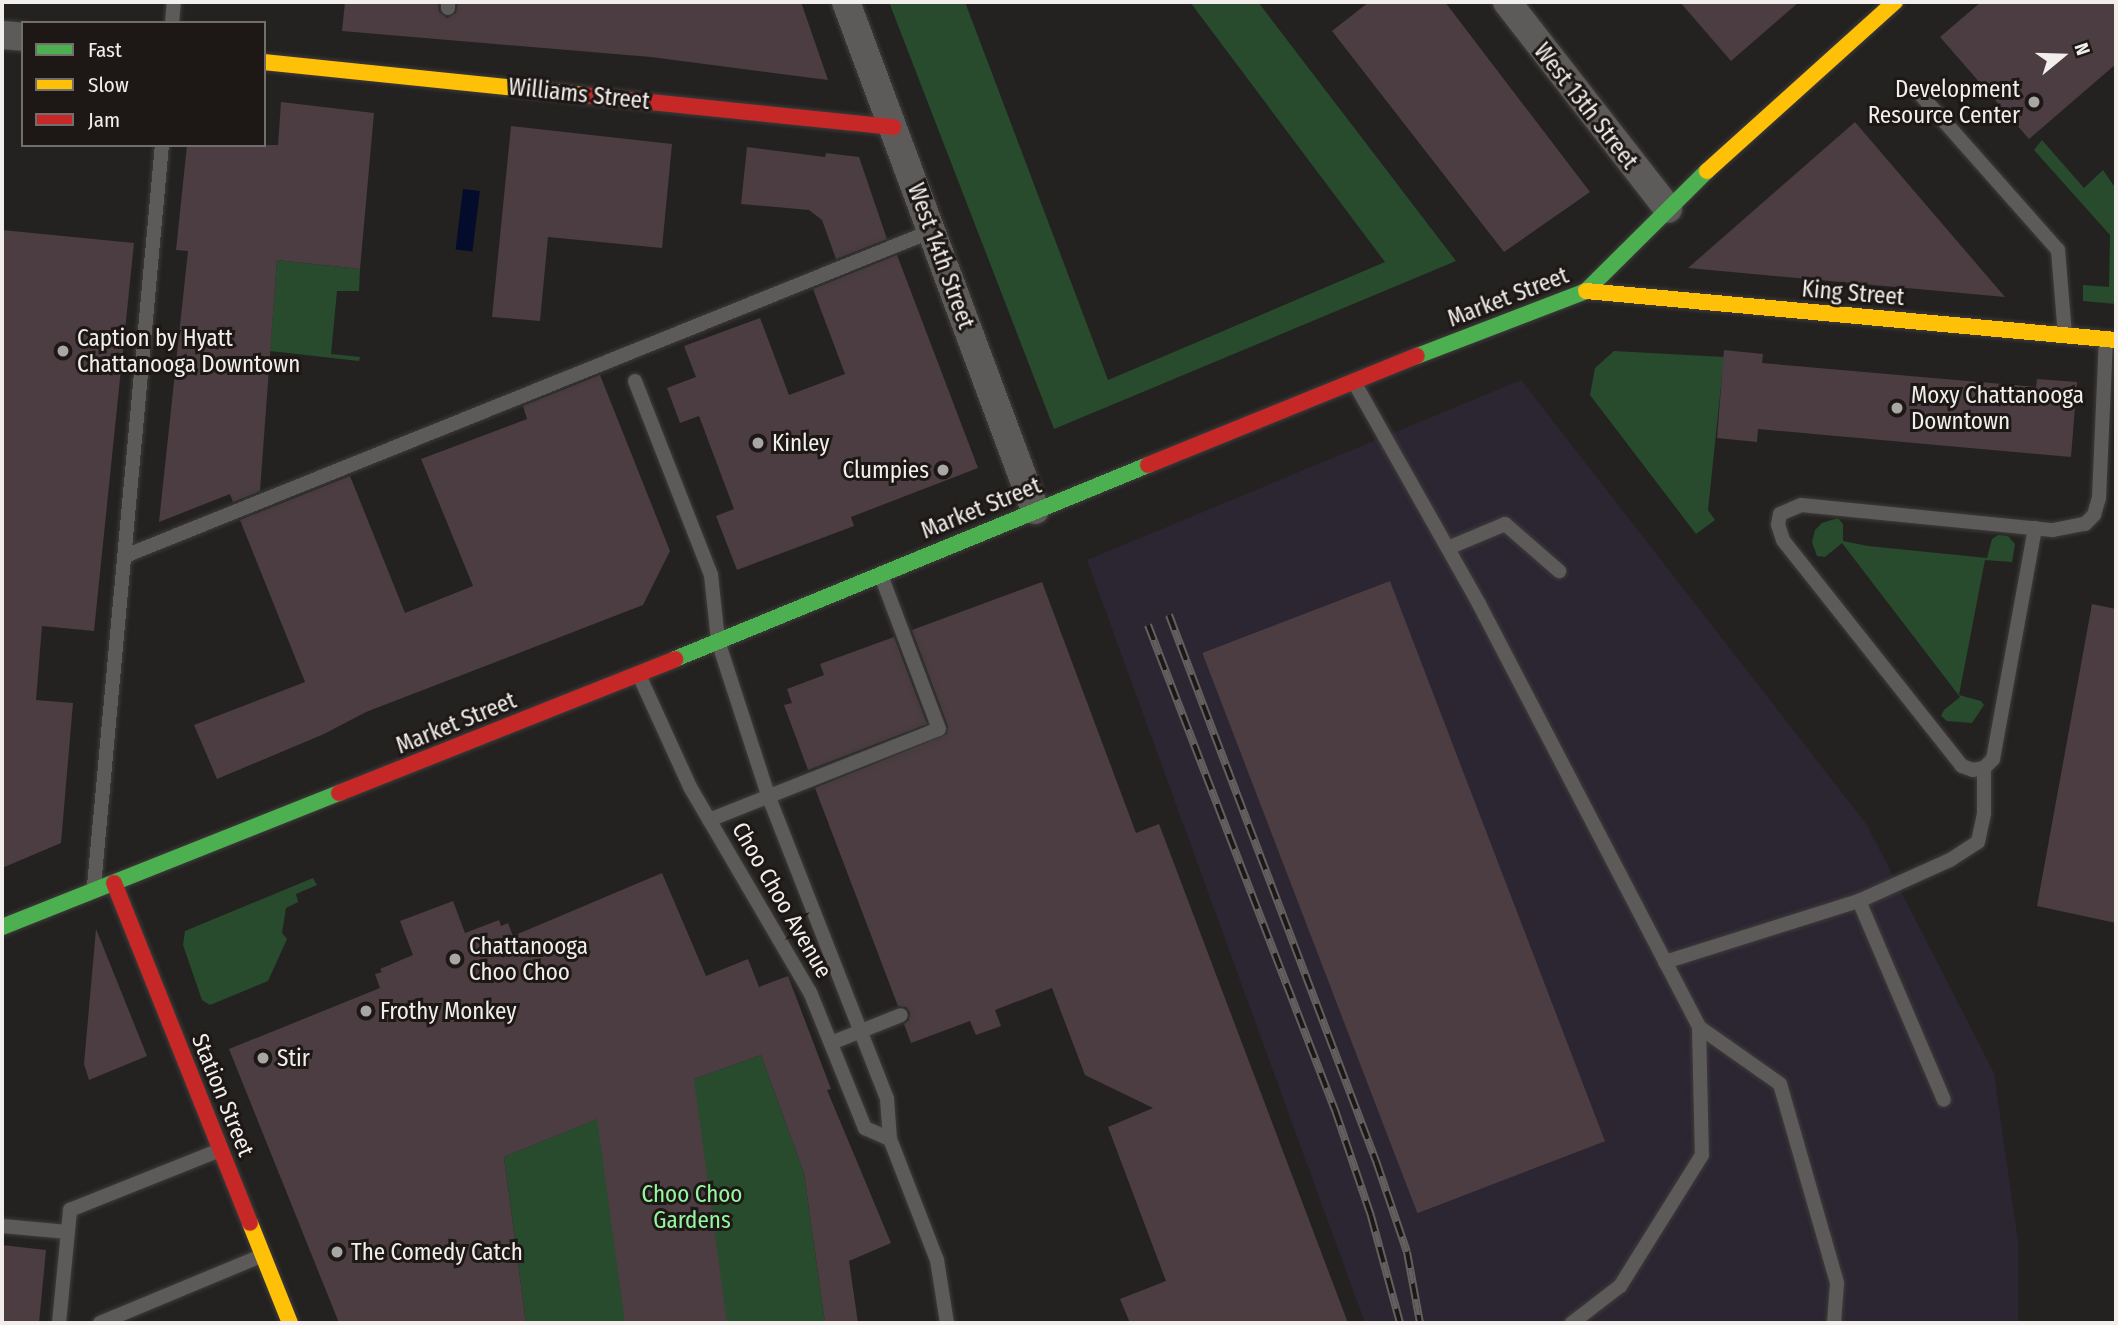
<!DOCTYPE html>
<style>
body{margin:0}
#map{position:relative;width:2118px;height:1325px;overflow:hidden;background:#242220;font-family:"Fira Sans Condensed",sans-serif}
div>[style]{position:absolute}
.industrial>*{inset:0;background:#2c2532}
.green>*{inset:0;background:#274b2c}
.water>*{inset:0;background:#030d2b;transform-origin:0 0}
.building>*{inset:0;background:#4b3d42;transform-origin:0 0}
.roads{filter:drop-shadow(0 0 2px #3e3c3b) drop-shadow(0 0 2px #3e3c3b)}
.lane>*{height:14px;margin:-7px;padding:0 7px;transform-origin:7px;border-radius:7px;background:#5d5b59}
.street>*{height:28px;margin:-14px;padding:0 14px;transform-origin:14px;border-radius:14px;background:#5d5b59}
.fast>*{height:16px;margin:-8px;padding:0 8px;transform-origin:8px;border-radius:8px;background:#4caf50}
.slow>*{height:16px;margin:-8px;padding:0 8px;transform-origin:8px;border-radius:8px;background:#ffc107}
.jam>*{height:16px;margin:-8px;padding:0 8px;transform-origin:8px;border-radius:8px;background:#c62828}
.rail>*{height:8px;margin-top:-4px;transform-origin:0;background:repeating-linear-gradient(90deg,#1d1815 0 16px,#61605f 0 32px);box-sizing:border-box;border-block:2px solid #61605f}
.dots>*{width:19px;height:19px;translate:-50% -50%;box-sizing:border-box;border:4px solid #1d1815;border-radius:50%}
span{translate:-50% -50%;white-space:nowrap;text-align:center;line-height:1.15;-webkit-text-stroke:6px #1d1815;paint-order:stroke}
.poi-label{font-size:23px;color:#f1eeec}
.right{translate:-100% -50%;text-align:right}
.left{translate:0 -50%;text-align:left}
.street-label{font-size:23px;color:#f1eeec}
.park-label{font-size:23px;color:#94f7a0}
.frame{position:absolute;inset:0;border:4px solid #f1eeec;pointer-events:none}
.legend{position:absolute;left:21px;top:21px;width:245px;height:126px;box-sizing:border-box;background:#1d1815;border:2px solid #726e6b;margin:0;padding:9px 12px;list-style:none;font-size:21px;color:#f1eeec}
.legend li{display:flex;align-items:center;gap:14px;height:35px}
.legend b{width:35px;border:2px solid #726e6b}
.north{position:absolute;left:2027px;top:21px;width:70px;height:70px;-webkit-text-stroke:5px #1d1815;paint-order:stroke;rotate:71deg;font-size:19px;font-weight:700;line-height:28px;text-align:center;color:#f1eeec}
.north::after{content:'';display:block;margin:auto;width:24px;height:32px;background:#f1eeec;clip-path:polygon(50% 0,100% 100%,50% 72%,0 100%)}
</style>
<div id="map">
<div class="industrial">
<div style="clip-path:polygon(1521px 380px,1867px 825px,1994px 1073px,2018px 1242px,2018px 1323px,1365px 1323px,1087px 560px)"></div>
</div>
<div class="green">
<div style="clip-path:polygon(889px 2px,965px 2px,1108px 380px,1385px 262px,1190px 2px,1258px 2px,1456px 261px,1054px 429px)"></div>
<div style="clip-path:polygon(2042px 140px,2084px 188px,2103px 170px,2114px 186px,2116px 304px,2083px 301px,2083px 285px,2109px 287px,2110px 235px,2034px 150px)"></div>
<div style="clip-path:polygon(277px 260px,360px 269px,359px 291px,337px 291px,331px 354px,360px 357px,359px 361px,270px 351px)"></div>
<div style="clip-path:polygon(1614px 351px,1724px 357px,1708px 510px,1715px 520px,1696px 534px,1590px 395px,1595px 368px)"></div>
<div style="clip-path:polygon(1838px 518px,1843px 524px,1843px 541px,1868px 546px,1987px 558px,1992px 539px,1998px 535px,2008px 536px,2015px 544px,2012px 562px,1985px 560px,1959px 695px,1981px 701px,1984px 705px,1972px 723px,1947px 721px,1941px 716px,1944px 710px,1960px 697px,1842px 543px,1825px 557px,1817px 556px,1812px 542px,1815px 530px,1822px 523px)"></div>
<div style="clip-path:polygon(313px 878px,317px 885px,296px 894px,298px 902px,286px 908px,282px 933px,287px 939px,268px 981px,210px 1005px,202px 1000px,183px 945px,185px 931px)"></div>
<div style="clip-path:polygon(761px 1055px,804px 1173px,825px 1323px,526px 1323px,504px 1157px,694px 1079px)"></div>
</div>
<div class="water">
<div style="left:463px;top:189px;width:17px;height:61px;rotate:7deg"></div>
</div>
<div class="building">
<div style="clip-path:polygon(345px 2px,438px 2px,439px 12px,447px 18px,456px 13px,458px 2px,801px 2px,828px 80px,651px 57px,342px 31px)"></div>
<div style="clip-path:polygon(1369px 2px,1445px 2px,1590px 192px,1504px 252px,1332px 31px)"></div>
<div style="clip-path:polygon(1680px 2px,1799px 2px,1731px 61px)"></div>
<div style="clip-path:polygon(1981px 2px,2116px 2px,2116px 64px,2029px 139px,1940px 37px)"></div>
<div style="clip-path:polygon(281px 102px,374px 113px,360px 269px,277px 260px,260px 491px,233px 502px,230px 494px,159px 522px,188px 251px,176px 250px,187px 145px,278px 145px)"></div>
<div style="clip-path:polygon(1855px 122px,2005px 297px,1688px 268px)"></div>
<div style="clip-path:polygon(511px 126px,672px 144px,662px 248px,548px 237px,540px 321px,492px 317px)"></div>
<div style="clip-path:polygon(747px 147px,825px 157px,826px 153px,859px 157px,887px 239px,836px 259px,822px 220px,809px 210px,741px 204px)"></div>
<div style="clip-path:polygon(2px 230px,134px 243px,94px 631px,42px 626px,36px 700px,73px 703px,61px 843px,2px 868px)"></div>
<div style="clip-path:polygon(897px 255px,978px 468px,851px 517px,854px 526px,737px 570px,716px 516px,734px 509px,699px 416px,680px 423px,667px 388px,696px 377px,684px 346px,760px 318px,789px 395px,845px 374px,813px 289px)"></div>
<div style="clip-path:polygon(1724px 350px,1763px 354px,1762px 363px,2036px 387px,2037px 379px,2077px 382px,2071px 457px,1758px 429px,1757px 442px,1717px 438px)"></div>
<div style="clip-path:polygon(600px 375px,670px 551px,643px 605px,366px 712px,324px 734px,217px 779px,194px 725px,305px 682px,240px 520px,350px 476px,405px 613px,473px 586px,421px 459px,527px 419px,523px 406px)"></div>
<div style="left:1390px;top:581px;width:600px;height:201px;rotate:69deg"></div>
<div style="clip-path:polygon(1042px 582px,1136px 833px,1159px 824px,1348px 1323px,1130px 1323px,1120px 1299px,1166px 1281px,1108px 1127px,1153px 1108px,1085px 1075px,1052px 988px,995px 1010px,1001px 1026px,976px 1035px,970px 1021px,911px 1043px,904px 1024px,909px 1020px,910px 1012px,906px 1007px,898px 1006px,815px 788px,947px 734px,948px 726px,912px 630px)"></div>
<div style="clip-path:polygon(2092px 604px,2116px 609px,2116px 923px,2037px 906px)"></div>
<div style="clip-path:polygon(894px 637px,927px 724px,808px 770px,784px 705px,792px 703px,787px 689px,824px 675px,820px 664px)"></div>
<div style="clip-path:polygon(662px 873px,706px 976px,748px 959px,759px 987px,788px 976px,831px 1089px,827px 1090px,891px 1243px,849px 1261px,858px 1323px,825px 1323px,804px 1173px,761px 1055px,694px 1079px,727px 1323px,625px 1323px,597px 1119px,504px 1157px,526px 1323px,339px 1323px,229px 1049px,380px 988px,375px 974px,382px 972px,380px 969px,413px 955px,400px 921px,453px 901px,465px 933px,499px 920px,501px 926px,508px 923px,513px 936px)"></div>
<div style="clip-path:polygon(96px 929px,147px 1056px,89px 1080px,84px 1064px)"></div>
<div style="clip-path:polygon(2px 1245px,46px 1250px,39px 1323px,2px 1323px)"></div>
</div>
<div class="roads">
<div class="lane">
<div style="left:448px;top:8px;width:6px;rotate:-90deg"></div>
<div style="left:172px;top:23px;width:21px;rotate:-85deg"></div>
<div style="left:1920px;top:94px;width:208px;rotate:48.5deg"></div>
<div style="left:2058px;top:250px;width:85px;rotate:85.3deg"></div>
<div style="left:635px;top:381px;width:208px;rotate:68.6deg"></div>
<div style="left:711px;top:575px;width:66px;rotate:83.9deg"></div>
<div style="left:718px;top:641px;width:162px;rotate:72deg"></div>
<div style="left:768px;top:795px;width:326px;rotate:68.6deg"></div>
<div style="left:887px;top:1099px;width:40px;rotate:85.7deg"></div>
<div style="left:890px;top:1139px;width:130px;rotate:68.8deg"></div>
<div style="left:937px;top:1260px;width:64px;rotate:81deg"></div>
<div style="left:1354px;top:382px;width:255px;rotate:60.6deg"></div>
<div style="left:1479px;top:604px;width:477px;rotate:62.5deg"></div>
<div style="left:1699px;top:1027px;width:128px;rotate:88.7deg"></div>
<div style="left:1702px;top:1155px;width:155px;rotate:122deg"></div>
<div style="left:1620px;top:1286px;width:61px;rotate:142.4deg"></div>
<div style="left:2035px;top:528px;width:235px;rotate:100.3deg"></div>
<div style="left:1993px;top:759px;width:13px;rotate:135deg"></div>
<div style="left:1984px;top:768px;width:11px;rotate:170deg"></div>
<div style="left:1973px;top:770px;width:12px;rotate:-160deg"></div>
<div style="left:1962px;top:766px;width:288px;rotate:-128.4deg"></div>
<div style="left:1783px;top:540px;width:16px;rotate:-108deg"></div>
<div style="left:1778px;top:525px;width:11px;rotate:-80deg"></div>
<div style="left:1780px;top:514px;width:23px;rotate:-23deg"></div>
<div style="left:1801px;top:505px;width:253px;rotate:5.7deg"></div>
<div style="left:2053px;top:530px;width:33px;rotate:-11deg"></div>
<div style="left:2085px;top:524px;width:13px;rotate:-45deg"></div>
<div style="left:2094px;top:515px;width:18px;rotate:-74deg"></div>
<div style="left:2099px;top:498px;width:158px;rotate:-87.5deg"></div>
<div style="left:1448px;top:548px;width:62px;rotate:-22.8deg"></div>
<div style="left:1505px;top:524px;width:72px;rotate:41deg"></div>
<div style="left:125px;top:556px;width:870px;rotate:-21.94deg"></div>
<div style="left:639px;top:675px;width:123px;rotate:65.5deg"></div>
<div style="left:690px;top:787px;width:238px;rotate:59.7deg"></div>
<div style="left:810px;top:992px;width:147px;rotate:68deg"></div>
<div style="left:865px;top:1128px;width:27px;rotate:24deg"></div>
<div style="left:709px;top:820px;width:247px;rotate:-21.6deg"></div>
<div style="left:939px;top:729px;width:161px;rotate:-110.7deg"></div>
<div style="left:94px;top:886px;width:744px;rotate:-84.76deg"></div>
<div style="left:1859px;top:901px;width:100px;rotate:-24.3deg"></div>
<div style="left:1950px;top:860px;width:33px;rotate:-33deg"></div>
<div style="left:1978px;top:842px;width:30px;rotate:-78deg"></div>
<div style="left:1984px;top:813px;width:45px;rotate:-90deg"></div>
<div style="left:1665px;top:962px;width:203px;rotate:-17.5deg"></div>
<div style="left:1859px;top:901px;width:216px;rotate:66.9deg"></div>
<div style="left:1699px;top:1027px;width:99px;rotate:35.1deg"></div>
<div style="left:1780px;top:1084px;width:207px;rotate:74deg"></div>
<div style="left:1837px;top:1283px;width:40px;rotate:94.3deg"></div>
<div style="left:831px;top:1043px;width:75px;rotate:-21.8deg"></div>
<div style="left:2px;top:1226px;width:66px;rotate:5.2deg"></div>
<div style="left:59px;top:1323px;width:114px;rotate:-84.4deg"></div>
<div style="left:70px;top:1210px;width:162px;rotate:-21.8deg"></div>
<div style="left:100px;top:1323px;width:174px;rotate:-22.6deg"></div>
</div>
<div class="street">
<div style="left:846px;top:2px;width:542px;rotate:69.59deg"></div>
<div style="left:1507px;top:2px;width:262px;rotate:52.1deg"></div>
<div style="left:2px;top:35px;width:21px;rotate:5deg"></div>
</div>
<div class="fast">
<div style="left:1417px;top:356px;width:181px;rotate:-21deg"></div>
<div style="left:1586px;top:291px;width:170px;rotate:-44.8deg"></div>
<div style="left:675px;top:659px;width:511px;rotate:-22.3deg"></div>
<div style="left:2px;top:927px;width:363px;rotate:-21.7deg"></div>
</div>
<div class="slow">
<div style="left:264px;top:62px;width:321px;rotate:5.9deg"></div>
<div style="left:1707px;top:171px;width:253px;rotate:-42deg"></div>
<div style="left:1586px;top:291px;width:532px;rotate:5.28deg"></div>
<div style="left:250px;top:1223px;width:108px;rotate:68.2deg"></div>
</div>
<div class="jam">
<div style="left:583px;top:95px;width:312px;rotate:5.9deg"></div>
<div style="left:1148px;top:465px;width:290px;rotate:-22.1deg"></div>
<div style="left:339px;top:793px;width:362px;rotate:-21.7deg"></div>
<div style="left:114px;top:883px;width:366px;rotate:68.2deg"></div>
</div>
</div>
<div class="rail">
<div style="left:1169px;top:615px;width:584px;rotate:69.24deg"></div>
<div style="left:1376px;top:1161px;width:96px;rotate:71.2deg"></div>
<div style="left:1407px;top:1252px;width:72px;rotate:79.6deg"></div>
<div style="left:1148px;top:625px;width:520px;rotate:68.92deg"></div>
<div style="left:1335px;top:1110px;width:112px;rotate:71.2deg"></div>
<div style="left:1371px;top:1216px;width:111px;rotate:74.8deg"></div>
</div>
<div class="dots">
<div style="left:2034px;top:102px;background:#a9a7a5"></div>
<div style="left:63px;top:351px;background:#a9a7a5"></div>
<div style="left:1897px;top:408px;background:#a9a7a5"></div>
<div style="left:758px;top:443px;background:#a9a7a5"></div>
<div style="left:943px;top:470px;background:#a9a7a5"></div>
<div style="left:455px;top:959px;background:#a9a7a5"></div>
<div style="left:366px;top:1011px;background:#a9a7a5"></div>
<div style="left:263px;top:1058px;background:#a9a7a5"></div>
<div style="left:337px;top:1252px;background:#a9a7a5"></div>
</div>
<div class="poi-label">
<span class="right" style="left:2020px;top:102px">Development<br>Resource Center</span>
<span class="left" style="left:77px;top:351px">Caption by Hyatt<br>Chattanooga Downtown</span>
<span class="left" style="left:1911px;top:408px">Moxy Chattanooga<br>Downtown</span>
<span class="left" style="left:772px;top:443px">Kinley</span>
<span class="right" style="left:929px;top:470px">Clumpies</span>
<span class="left" style="left:469px;top:959px">Chattanooga<br>Choo Choo</span>
<span class="left" style="left:380px;top:1011px">Frothy Monkey</span>
<span class="left" style="left:277px;top:1058px">Stir</span>
<span class="left" style="left:351px;top:1252px">The Comedy Catch</span>
</div>
<div class="street-label">
<span style="left:579px;top:94px;rotate:6deg">Williams Street</span>
<span style="left:1586px;top:106px;rotate:52deg">West 13th Street</span>
<span style="left:941px;top:256px;rotate:70deg">West 14th Street</span>
<span style="left:1853px;top:293px;rotate:5deg">King Street</span>
<span style="left:1508px;top:297px;rotate:-21deg">Market Street</span>
<span style="left:981px;top:508px;rotate:-22deg">Market Street</span>
<span style="left:456px;top:723px;rotate:-22deg">Market Street</span>
<span style="left:782px;top:900px;rotate:60deg">Choo Choo Avenue</span>
<span style="left:223px;top:1095px;rotate:68deg">Station Street</span>
</div>
<div class="park-label">
<span style="left:692px;top:1207px">Choo Choo<br>Gardens</span>
</div>
<div class="frame"></div>
<ul class="legend">
<li><b style="height:9px;background:#4caf50"></b>Fast</li>
<li><b style="height:9px;background:#ffc107"></b>Slow</li>
<li><b style="height:9px;background:#c62828"></b>Jam</li>
</ul>
<div class="north">N</div>
</div>
